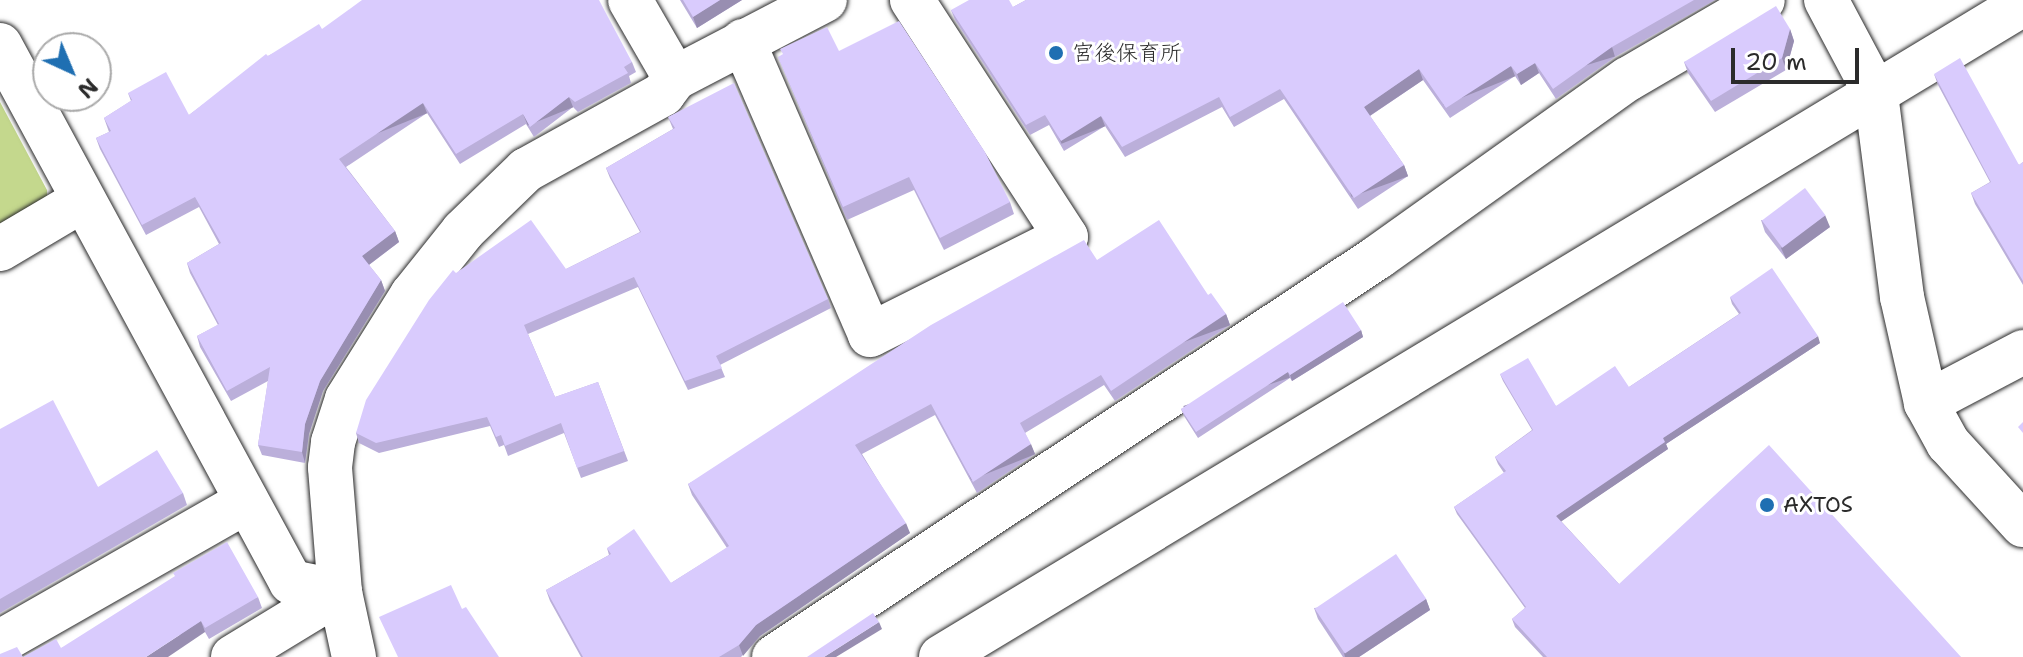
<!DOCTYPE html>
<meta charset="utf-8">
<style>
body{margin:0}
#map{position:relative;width:2023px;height:657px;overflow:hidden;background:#fff;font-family:"Shantell Sans","Klee One",sans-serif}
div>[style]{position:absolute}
.green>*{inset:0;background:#c4d88d}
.roads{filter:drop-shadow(0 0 2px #2b2b2b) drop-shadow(0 0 2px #2b2b2b)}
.minor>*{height:44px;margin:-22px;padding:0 22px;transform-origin:22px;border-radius:22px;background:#fff}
.tertiary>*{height:44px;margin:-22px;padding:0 22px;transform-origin:22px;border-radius:22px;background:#fff}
.wall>*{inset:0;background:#bbafda}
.shaded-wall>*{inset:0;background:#988eb1;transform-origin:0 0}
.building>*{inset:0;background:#d9cbfd;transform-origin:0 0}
.dots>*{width:22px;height:22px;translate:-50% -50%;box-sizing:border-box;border:4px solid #fff;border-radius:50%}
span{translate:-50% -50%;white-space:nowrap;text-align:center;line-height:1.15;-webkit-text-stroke:6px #fff;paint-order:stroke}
.poi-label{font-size:22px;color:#2b2b2b}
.left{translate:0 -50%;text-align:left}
.north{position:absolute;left:32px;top:32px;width:80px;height:80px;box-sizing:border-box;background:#fff;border:2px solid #aaa;border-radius:50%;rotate:136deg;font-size:22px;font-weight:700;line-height:32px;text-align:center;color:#2b2b2b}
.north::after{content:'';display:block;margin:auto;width:28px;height:36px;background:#1f6fb2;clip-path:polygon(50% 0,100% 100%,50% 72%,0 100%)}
.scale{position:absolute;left:1731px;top:48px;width:128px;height:36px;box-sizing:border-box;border:4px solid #2b2b2b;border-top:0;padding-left:10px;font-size:24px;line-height:28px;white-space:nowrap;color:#2b2b2b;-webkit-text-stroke:6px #fff;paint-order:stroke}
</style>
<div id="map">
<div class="green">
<div style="clip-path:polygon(0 102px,47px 190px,47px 203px,0 231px)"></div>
</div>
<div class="roads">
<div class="minor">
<div style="left:630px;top:0;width:90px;rotate:60deg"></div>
<div style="left:743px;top:41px;width:320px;rotate:66.6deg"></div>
<div style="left:870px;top:335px;width:219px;rotate:-26.6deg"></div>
<div style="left:1066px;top:237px;width:283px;rotate:-123deg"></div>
<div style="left:0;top:45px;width:611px;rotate:61.55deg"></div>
<div style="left:291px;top:582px;width:50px;rotate:11.5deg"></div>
<div style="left:0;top:249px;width:96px;rotate:-30.6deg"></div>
<div style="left:1926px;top:403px;width:110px;rotate:-27.7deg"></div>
<div style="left:0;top:642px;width:284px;rotate:-29.7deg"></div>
<div style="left:233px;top:657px;width:125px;rotate:-31.3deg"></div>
<div style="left:354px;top:657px;width:66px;rotate:-102.2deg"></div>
<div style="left:340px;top:592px;width:125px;rotate:-94.6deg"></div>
<div style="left:330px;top:467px;width:25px;rotate:-83deg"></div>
<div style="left:333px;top:442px;width:45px;rotate:-72deg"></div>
<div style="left:347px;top:399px;width:123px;rotate:-58deg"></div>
<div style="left:412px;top:295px;width:82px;rotate:-51.4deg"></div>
<div style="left:463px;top:231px;width:88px;rotate:-44.1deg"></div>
<div style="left:526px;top:170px;width:157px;rotate:-29deg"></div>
<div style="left:663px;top:94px;width:20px;rotate:-53deg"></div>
<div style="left:675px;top:78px;width:169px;rotate:-27.5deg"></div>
<div style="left:774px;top:657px;width:724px;rotate:-33.51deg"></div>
<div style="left:1378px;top:257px;width:307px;rotate:-35.5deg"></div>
<div style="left:1628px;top:79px;width:156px;rotate:-30.3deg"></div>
</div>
<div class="tertiary">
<div style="left:1826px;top:0;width:106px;rotate:62deg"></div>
<div style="left:1876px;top:94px;width:205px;rotate:82.7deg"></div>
<div style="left:1902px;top:297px;width:109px;rotate:77.2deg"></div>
<div style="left:1926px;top:403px;width:46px;rotate:61.2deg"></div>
<div style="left:1948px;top:443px;width:111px;rotate:47.6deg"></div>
<div style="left:941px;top:657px;width:1264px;rotate:-31.11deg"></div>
</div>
</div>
<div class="wall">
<div style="clip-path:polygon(680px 0,742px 0,697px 28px)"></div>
<div style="clip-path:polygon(1026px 0,1715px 0,1615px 57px,1556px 99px,1539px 73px,1521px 85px,1515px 76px,1450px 118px,1423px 80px,1370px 116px,1404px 165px,1408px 176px,1358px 209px,1284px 99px,1234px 127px,1222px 107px,1125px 157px,1105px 126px,1064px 151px,1049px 125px,1030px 135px,955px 20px,951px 10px,1013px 7px)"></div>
<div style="clip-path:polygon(322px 29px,632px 62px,636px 72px,629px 76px,631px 83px,578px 112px,573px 107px,534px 137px,526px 124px,460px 164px,427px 113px,346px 167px,395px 231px,399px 242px,369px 265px,381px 280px,385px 291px,323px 391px,309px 434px,305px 463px,262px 455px,258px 445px,268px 381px,231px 401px,200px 347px,197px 336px,218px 325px,190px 273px,187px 263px,219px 244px,199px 207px,146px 235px,100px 149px,96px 138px,109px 132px,104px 118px,131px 101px,128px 93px,189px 115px,268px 56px)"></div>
<div style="clip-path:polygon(1790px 29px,1794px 41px,1786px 70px,1715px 112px,1688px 73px,1684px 62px)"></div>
<div style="clip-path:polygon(839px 51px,1010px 202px,1014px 214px,944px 250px,914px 190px,847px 220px,778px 57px)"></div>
<div style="clip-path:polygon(1934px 74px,2019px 165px,2023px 162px,2023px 285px,1975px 204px,1971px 193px,1990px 182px,1938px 85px)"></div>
<div style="clip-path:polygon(668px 117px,828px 299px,831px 308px,720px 365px,725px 377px,688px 390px,638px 287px,528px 334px,555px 397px,598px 382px,628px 461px,581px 478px,564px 433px,508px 456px,504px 445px,499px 447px,490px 426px,379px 453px,359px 443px,356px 433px,456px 273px,566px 269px,640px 232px,610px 178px,606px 168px,673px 129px)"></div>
<div style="clip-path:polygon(1761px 220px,1830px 227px,1786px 259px,1765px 232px)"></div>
<div style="clip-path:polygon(1097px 260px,1208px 295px,1226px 314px,1230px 325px,1115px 401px,1104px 385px,1025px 433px,1035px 454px,977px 493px,935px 415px,862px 454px,910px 533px,760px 636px,741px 657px,581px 657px,550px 601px,546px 590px,609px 555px,607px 548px,671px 583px,727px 548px,692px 495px,688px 484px)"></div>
<div style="clip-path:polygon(1730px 297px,1820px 343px,1666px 444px,1668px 449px,1561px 521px,1619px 584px,1961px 657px,1543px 657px,1515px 627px,1512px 619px,1525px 608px,1457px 514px,1454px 507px,1504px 473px,1498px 464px,1495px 457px,1532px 430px,1503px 381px,1500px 374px,1556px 406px,1629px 387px,1739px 314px,1732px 304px)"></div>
<div style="clip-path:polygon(1361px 330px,1363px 337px,1292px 381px,1290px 378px,1198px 438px,1184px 416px,1181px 409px)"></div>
<div style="clip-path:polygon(0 429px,98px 487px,183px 493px,187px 505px,0 613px)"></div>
<div style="clip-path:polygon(258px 597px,262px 608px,209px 639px,205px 632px,61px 648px)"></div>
<div style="clip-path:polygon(1426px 599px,1430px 610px,1359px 657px,1343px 657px,1318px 619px,1314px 608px)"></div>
</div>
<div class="shaded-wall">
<div style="clip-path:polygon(720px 0,742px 0,697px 28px,693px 17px)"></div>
<div style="clip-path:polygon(1790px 29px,1794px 41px,1786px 70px,1782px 58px)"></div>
<div style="left:1612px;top:47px;width:10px;height:72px;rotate:73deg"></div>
<div style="clip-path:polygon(1535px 63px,1539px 73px,1521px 85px,1517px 74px)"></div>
<div style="left:1511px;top:66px;width:11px;height:77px;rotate:68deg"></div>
<div style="clip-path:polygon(1419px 69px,1423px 80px,1368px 117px,1364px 107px)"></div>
<div style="left:569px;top:97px;width:11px;height:49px;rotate:68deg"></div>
<div style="left:423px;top:103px;width:11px;height:101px;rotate:68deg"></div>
<div style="left:1101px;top:116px;width:11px;height:47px;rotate:68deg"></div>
<div style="left:1404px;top:165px;width:12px;height:60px;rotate:70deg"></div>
<div style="clip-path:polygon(1825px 215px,1830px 227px,1786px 259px,1781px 248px)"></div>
<div style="clip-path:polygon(395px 231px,399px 242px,366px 267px,362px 256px)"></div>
<div style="clip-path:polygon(381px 280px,385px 291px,323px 391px,309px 434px,305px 463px,302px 452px,305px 424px,320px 381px)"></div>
<div style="left:1226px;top:314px;width:12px;height:138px;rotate:70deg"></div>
<div style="clip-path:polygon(1361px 330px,1363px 337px,1292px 381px,1290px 375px)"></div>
<div style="clip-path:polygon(1818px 336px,1820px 343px,1666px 444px,1668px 449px,1559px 523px,1556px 516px,1663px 438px)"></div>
<div style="left:1288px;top:372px;width:6px;height:110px;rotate:72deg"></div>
<div style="left:1031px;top:444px;width:11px;height:69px;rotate:68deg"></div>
<div style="clip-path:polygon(906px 523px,910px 533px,760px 636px,743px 656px,739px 645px,756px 625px)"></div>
<div style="clip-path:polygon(1426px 599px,1430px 610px,1359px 657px,1345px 657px,1344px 653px)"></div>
<div style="clip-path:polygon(201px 621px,205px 632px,168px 657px,146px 657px)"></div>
<div style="clip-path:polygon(879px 622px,882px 629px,836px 657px,824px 657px)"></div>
</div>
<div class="building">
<div style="clip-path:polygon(362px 0,599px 0,632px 62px,624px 67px,628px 73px,575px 102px,569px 97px,530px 127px,523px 114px,456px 154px,423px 103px,339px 159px,395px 231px,362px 256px,381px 280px,320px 381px,305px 424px,302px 452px,258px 445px,270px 367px,227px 391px,197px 336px,219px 324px,187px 263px,221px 243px,195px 197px,142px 225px,96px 138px,111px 131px,104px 118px,132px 100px,128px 93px,166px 72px,189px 115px,266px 54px,268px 56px,319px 24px,322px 29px)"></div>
<div style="clip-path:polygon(683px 0,720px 0,693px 17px)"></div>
<div style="clip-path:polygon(969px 0,1009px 0,1013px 7px,1026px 0,1694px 0,1612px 47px,1553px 89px,1535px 63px,1517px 74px,1511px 66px,1446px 108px,1419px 69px,1364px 107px,1404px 165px,1354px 198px,1280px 89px,1230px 117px,1219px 97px,1122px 147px,1101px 116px,1061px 141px,1045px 115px,1026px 125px,951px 10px)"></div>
<div style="clip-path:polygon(1776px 6px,1790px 29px,1782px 58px,1711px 101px,1684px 62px)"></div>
<div style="clip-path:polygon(899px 21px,985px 152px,1010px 202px,940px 238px,909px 177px,843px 207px,778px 57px,783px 54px,780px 49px,827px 27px,839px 51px)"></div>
<div style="clip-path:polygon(1960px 58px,2019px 165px,2023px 162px,2023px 281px,1971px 193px,1991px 182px,1934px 74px)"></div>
<div style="clip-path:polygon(734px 83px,828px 299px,716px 356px,722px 368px,685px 381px,634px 277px,524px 325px,555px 397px,598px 382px,624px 451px,577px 468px,561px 423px,505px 446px,501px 435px,496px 437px,487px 417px,376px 443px,356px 433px,366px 400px,429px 300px,453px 270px,456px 273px,531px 220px,566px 269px,641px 232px,606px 168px,675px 128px,668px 117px)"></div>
<div style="left:1805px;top:188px;width:34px;height:54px;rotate:53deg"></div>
<div style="clip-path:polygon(1159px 220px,1208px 295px,1211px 293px,1226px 314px,1111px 391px,1101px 375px,1020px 423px,1031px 444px,973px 482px,931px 404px,855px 445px,906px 523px,756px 625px,739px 645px,719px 657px,583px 657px,546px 590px,611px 554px,607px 548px,634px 529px,671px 583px,729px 546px,688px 484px,931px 325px,1084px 240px,1097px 260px)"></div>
<div style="clip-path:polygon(1772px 268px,1818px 336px,1663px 438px,1665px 442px,1556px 516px,1619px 584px,1769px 445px,1961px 657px,1547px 657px,1512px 619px,1526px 607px,1454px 507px,1506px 471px,1495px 457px,1533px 430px,1500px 374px,1528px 358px,1556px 406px,1615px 366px,1629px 387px,1741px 313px,1730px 297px)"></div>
<div style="clip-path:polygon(1343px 302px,1361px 330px,1290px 375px,1288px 372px,1196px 432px,1181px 409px)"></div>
<div style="clip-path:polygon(53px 400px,98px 487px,157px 450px,183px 493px,0 599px,0 429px)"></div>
<div style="clip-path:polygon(2023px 422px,2023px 433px,2018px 427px)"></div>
<div style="clip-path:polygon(227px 542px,258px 597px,205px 628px,201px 621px,146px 657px,23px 657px,56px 639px,61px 648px,175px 576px,173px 573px)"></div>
<div style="left:1396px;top:554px;width:54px;height:98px;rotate:56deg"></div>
<div style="clip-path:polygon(451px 585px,462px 609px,466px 607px,499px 657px,398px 657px,379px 617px)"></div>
<div style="clip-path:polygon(873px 613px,879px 622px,824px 657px,807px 657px)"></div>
<div style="clip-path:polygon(17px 647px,23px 657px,0 657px,0 654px)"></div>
</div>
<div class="dots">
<div style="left:1056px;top:53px;background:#1f6fb2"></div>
<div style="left:1767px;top:505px;background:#1f6fb2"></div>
</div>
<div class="poi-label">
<span class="left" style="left:1072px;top:53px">宮後保育所</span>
<span class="left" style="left:1783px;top:505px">AXTOS</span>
</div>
<div class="north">N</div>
<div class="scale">20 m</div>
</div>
